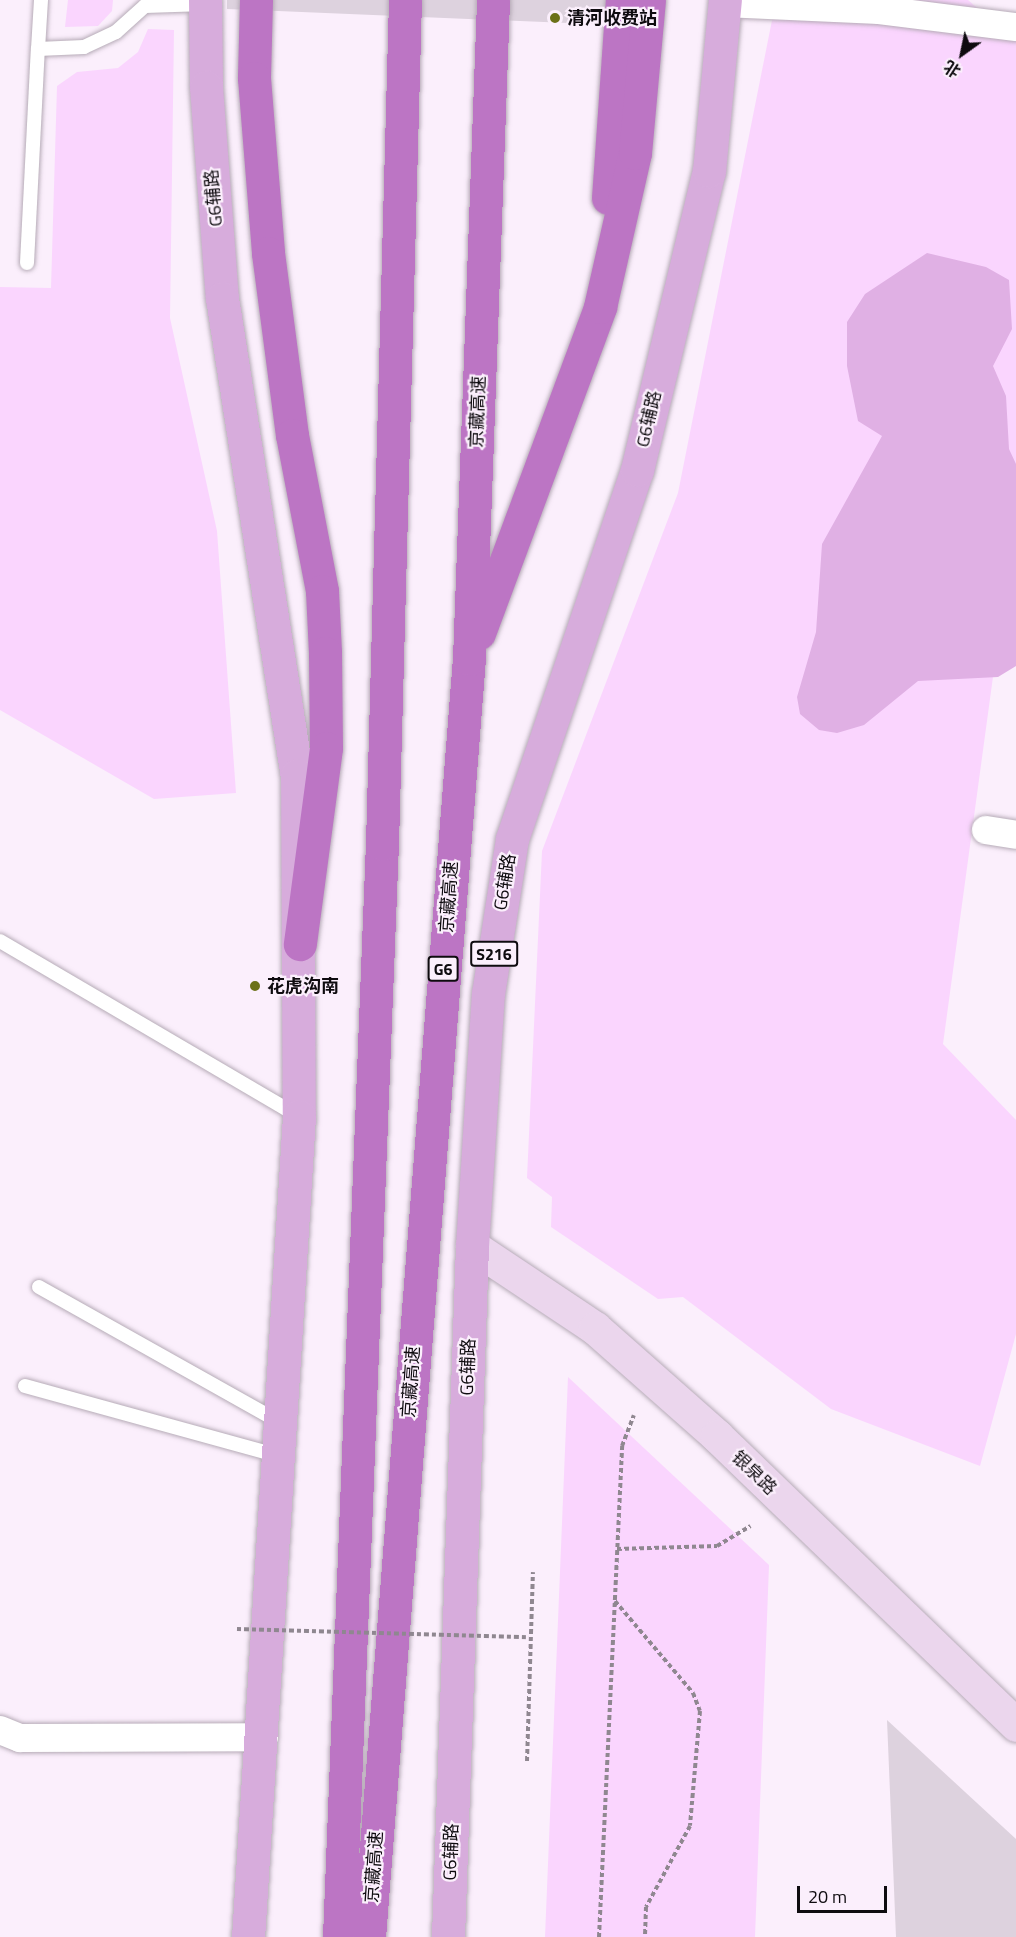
<!DOCTYPE html>
<meta charset="utf-8">
<style>
body{margin:0}
#map{position:relative;width:1016px;height:1937px;overflow:hidden;background:#fbeffc;font-family:"Titillium Web","Noto Sans SC",sans-serif}
div>[style]{position:absolute}
.green>*{inset:0;background:#fad5fe}
.water>*{inset:0;background:#e0b0e4}
.building>*{inset:0;background:#ddd2de}
.path>*{height:4px;margin-top:-2px;transform-origin:0;background:repeating-linear-gradient(90deg,#8f8790 0 4.5px,transparent 0 7.5px)}
.roads{filter:drop-shadow(0 0 2px #b6abb7) drop-shadow(0 0 2px #b6abb7)}
.service>*{height:14px;margin:-7px;padding:0 7px;transform-origin:7px;border-radius:7px;background:#fff}
.minor>*{height:28px;margin:-14px;padding:0 14px;transform-origin:14px;border-radius:14px;background:#fff}
.secondary>*{height:33px;margin:-16.5px;padding:0 16.5px;transform-origin:16.5px;border-radius:16.5px;background:#ebd6ed}
.primary>*{height:33px;margin:-16.5px;padding:0 16.5px;transform-origin:16.5px;border-radius:16.5px;background:#d7acdc}
.motorway>*{height:33px;margin:-16.5px;padding:0 16.5px;transform-origin:16.5px;border-radius:16.5px;background:#bc75c4}
.path-bridge>*{height:4px;margin-top:-2px;transform-origin:0;background:repeating-linear-gradient(90deg,#8f8790 0 4.5px,transparent 0 7.5px)}
.dots>*{width:16px;height:16px;translate:-50% -50%;box-sizing:border-box;border:3px solid #fbeffc;border-radius:50%}
span{translate:-50% -50%;white-space:nowrap;text-align:center;line-height:1.15;-webkit-text-stroke:4.5px #fbeffc;paint-order:stroke}
.shield-label span{padding:2px 4px;background:#fbeffc;border:2px solid;border-radius:4px;-webkit-text-stroke-width:0}
.shield-label{font-size:16px;color:#0e0b0f;font-weight:700}
.poi-label{font-size:18px;color:#0e0b0f;font-weight:700}
.left{translate:0 -50%;text-align:left}
.street-label{font-size:18px;color:#0e0b0f}
.north{position:absolute;left:932px;top:24px;width:60px;height:60px;-webkit-text-stroke:4px #fbeffc;paint-order:stroke;rotate:213deg;font-size:16px;font-weight:700;line-height:24px;text-align:center;color:#0e0b0f}
.north::after{content:'';display:block;margin:auto;width:21px;height:27px;background:#0e0b0f;clip-path:polygon(50% 0,100% 100%,50% 72%,0 100%)}
.scale{position:absolute;left:797px;top:1886px;width:90px;height:27px;box-sizing:border-box;border:3px solid #0e0b0f;border-top:0;padding-left:8px;font-size:18px;line-height:21px;white-space:nowrap;color:#0e0b0f;-webkit-text-stroke:4px #fbeffc;paint-order:stroke}
</style>
<div id="map">
<div class="green">
<div style="clip-path:polygon(68px 0,113px 0,112px 11px,98px 26px,65px 27px)"></div>
<div style="clip-path:polygon(776px 0,968px 0,1016px 42px,1016px 508px,943px 1044px,1016px 1120px,1016px 1334px,980px 1466px,831px 1409px,683px 1297px,658px 1299px,551px 1227px,552px 1197px,527px 1178px,542px 851px,678px 493px)"></div>
<div style="clip-path:polygon(148px 29px,174px 30px,170px 318px,217px 531px,236px 793px,154px 799px,0 710px,0 287px,51px 288px,57px 86px,77px 72px,118px 68px,138px 52px)"></div>
<div style="clip-path:polygon(568px 1377px,769px 1565px,755px 1937px,545px 1937px)"></div>
</div>
<div class="water">
<div style="clip-path:polygon(927px 253px,986px 267px,1009px 280px,1012px 329px,993px 366px,1006px 396px,1009px 449px,1016px 464px,1016px 666px,998px 677px,918px 681px,864px 725px,837px 733px,819px 730px,800px 714px,797px 697px,816px 632px,822px 544px,882px 436px,858px 421px,847px 366px,847px 322px,865px 294px)"></div>
</div>
<div class="building">
<div style="clip-path:polygon(227px 0,666px 0,664px 27px,227px 9px)"></div>
<div style="clip-path:polygon(887px 1720px,1016px 1839px,1016px 1937px,896px 1937px)"></div>
</div>
<div class="path">
<div style="left:617px;top:1549px;width:100px;rotate:-1.7deg"></div>
<div style="left:717px;top:1546px;width:39px;rotate:-31deg"></div>
<div style="left:615px;top:1601px;width:121px;rotate:49.7deg"></div>
<div style="left:693px;top:1693px;width:19px;rotate:69deg"></div>
<div style="left:700px;top:1711px;width:115px;rotate:95deg"></div>
<div style="left:690px;top:1826px;width:92px;rotate:118.5deg"></div>
<div style="left:646px;top:1907px;width:30px;rotate:92deg"></div>
<div style="left:527px;top:1761px;width:189px;rotate:-88.2deg"></div>
<div style="left:599px;top:1937px;width:492px;rotate:-87.3deg"></div>
<div style="left:622px;top:1446px;width:33px;rotate:-69deg"></div>
</div>
<div class="roads">
<div class="service">
<div style="left:41px;top:0;width:49px;rotate:93.5deg"></div>
<div style="left:38px;top:49px;width:46px;rotate:-2.5deg"></div>
<div style="left:84px;top:47px;width:35px;rotate:-25deg"></div>
<div style="left:116px;top:32px;width:39px;rotate:-42deg"></div>
<div style="left:145px;top:6px;width:60px;rotate:-1.9deg"></div>
<div style="left:27px;top:263px;width:214px;rotate:-87.1deg"></div>
<div style="left:0;top:941px;width:344px;rotate:30.4deg"></div>
<div style="left:39px;top:1287px;width:274px;rotate:29.3deg"></div>
<div style="left:25px;top:1386px;width:260px;rotate:15.4deg"></div>
</div>
<div class="minor">
<div style="left:724px;top:3px;width:155px;rotate:2.6deg"></div>
<div style="left:879px;top:10px;width:138px;rotate:7.1deg"></div>
<div style="left:986px;top:830px;width:30px;rotate:9deg"></div>
<div style="left:0;top:1730px;width:22px;rotate:22deg"></div>
<div style="left:20px;top:1738px;width:244px;rotate:-0.2deg"></div>
</div>
<div class="secondary">
<div style="left:472px;top:1246px;width:148px;rotate:33.7deg"></div>
<div style="left:595px;top:1328px;width:163px;rotate:41.5deg"></div>
<div style="left:717px;top:1436px;width:416px;rotate:44deg"></div>
</div>
<div class="primary">
<div style="left:205px;top:0;width:87px;rotate:89.3deg"></div>
<div style="left:206px;top:87px;width:212px;rotate:85.7deg"></div>
<div style="left:222px;top:298px;width:483px;rotate:81.1deg"></div>
<div style="left:297px;top:775px;width:341px;rotate:89.7deg"></div>
<div style="left:299px;top:1116px;width:823px;rotate:93.55deg"></div>
<div style="left:448px;top:1937px;width:691px;rotate:-88.01deg"></div>
<div style="left:472px;top:1246px;width:253px;rotate:-86.4deg"></div>
<div style="left:488px;top:994px;width:157px;rotate:-81.2deg"></div>
<div style="left:512px;top:839px;width:390px;rotate:-71.3deg"></div>
<div style="left:637px;top:470px;width:308px;rotate:-76.5deg"></div>
<div style="left:709px;top:171px;width:172px;rotate:-84.7deg"></div>
</div>
<div class="motorway">
<div style="left:256px;top:0;width:78px;rotate:91.5deg"></div>
<div style="left:254px;top:78px;width:176px;rotate:85.4deg"></div>
<div style="left:268px;top:253px;width:184px;rotate:82.5deg"></div>
<div style="left:292px;top:435px;width:159px;rotate:79.1deg"></div>
<div style="left:322px;top:591px;width:62px;rotate:87.2deg"></div>
<div style="left:325px;top:653px;width:95px;rotate:89.4deg"></div>
<div style="left:326px;top:748px;width:198px;rotate:97.6deg"></div>
<div style="left:608px;top:198px;width:198px;rotate:-86deg"></div>
<div style="left:479px;top:633px;width:348px;rotate:-69.6deg"></div>
<div style="left:600px;top:307px;width:158px;rotate:-77.2deg"></div>
<div style="left:635px;top:153px;width:154px;rotate:-84.8deg"></div>
<div style="left:339px;top:1937px;width:1094px;rotate:-87.75deg"></div>
<div style="left:382px;top:844px;width:844px;rotate:-88.44deg"></div>
<div style="left:369px;top:1937px;width:1282px;rotate:-85.53deg"></div>
<div style="left:469px;top:659px;width:659px;rotate:-87.91deg"></div>
</div>
</div>
<div class="path-bridge">
<div style="left:237px;top:1629px;width:292px;rotate:1.6deg"></div>
</div>
<div class="dots">
<div style="left:555px;top:18px;background:#6b7118"></div>
<div style="left:255px;top:986px;background:#6b7118"></div>
</div>
<div class="shield-label">
<span style="left:494px;top:954px">S216</span>
<span style="left:443px;top:969px">G6</span>
</div>
<div class="poi-label">
<span class="left" style="left:567px;top:18px">清河收费站</span>
<span class="left" style="left:267px;top:986px">花虎沟南</span>
</div>
<div class="street-label">
<span style="left:214px;top:198px;rotate:-95deg">G6辅路</span>
<span style="left:478px;top:412px;rotate:-88deg">京藏高速</span>
<span style="left:649px;top:419px;rotate:-77deg">G6辅路</span>
<span style="left:505px;top:882px;rotate:-81deg">G6辅路</span>
<span style="left:449px;top:897px;rotate:-86deg">京藏高速</span>
<span style="left:468px;top:1367px;rotate:-88deg">G6辅路</span>
<span style="left:411px;top:1382px;rotate:-86deg">京藏高速</span>
<span style="left:754px;top:1473px;rotate:44deg">银泉路</span>
<span style="left:451px;top:1852px;rotate:-88deg">G6辅路</span>
<span style="left:374px;top:1867px;rotate:-86deg">京藏高速</span>
</div>
<div class="north">北</div>
<div class="scale">20 m</div>
</div>
